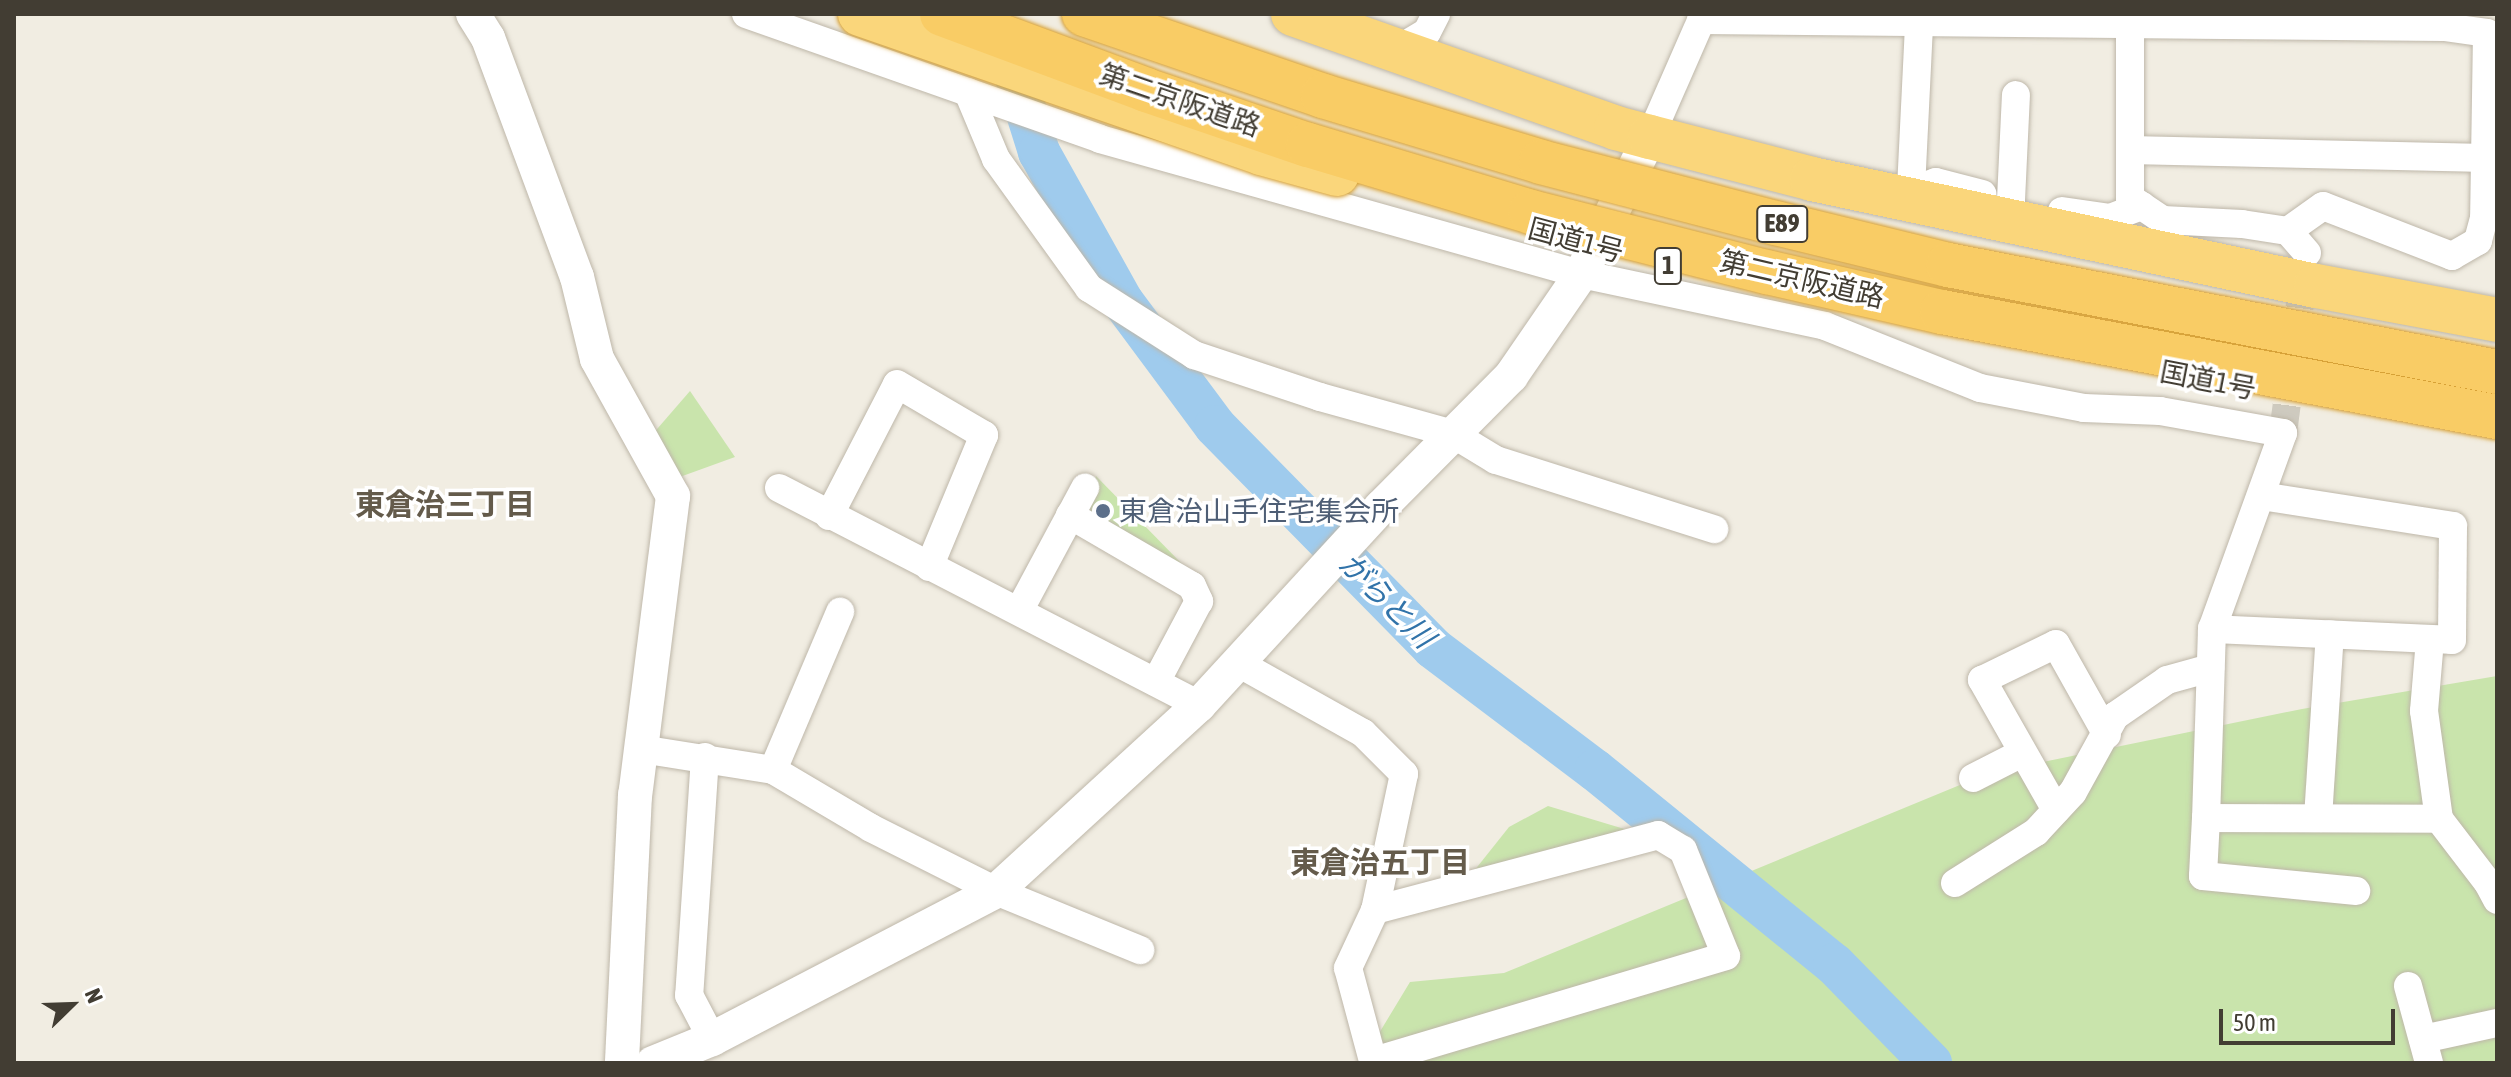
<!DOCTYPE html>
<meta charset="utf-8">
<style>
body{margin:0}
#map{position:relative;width:2511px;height:1077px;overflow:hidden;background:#f1ede2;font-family:"Asap Condensed","Noto Sans JP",sans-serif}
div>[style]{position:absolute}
.green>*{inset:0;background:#c9e4ac}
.river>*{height:42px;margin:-21px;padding:0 21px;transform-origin:21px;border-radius:21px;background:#9fcbed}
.minor-tunnel>*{height:28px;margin-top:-14px;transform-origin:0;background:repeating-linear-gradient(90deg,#cecabf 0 28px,transparent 0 42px)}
.roads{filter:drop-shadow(0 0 2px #beb7a9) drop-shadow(0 0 2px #beb7a9)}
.minor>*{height:28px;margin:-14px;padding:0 14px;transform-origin:14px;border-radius:14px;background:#fff}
.tertiary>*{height:34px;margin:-17px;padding:0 17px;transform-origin:17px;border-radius:17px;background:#fff}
.trunk>*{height:44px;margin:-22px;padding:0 22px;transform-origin:22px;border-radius:22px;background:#fad67b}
.bridges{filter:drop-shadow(0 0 2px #d7a136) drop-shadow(0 0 2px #d7a136)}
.trunk-bridge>*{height:44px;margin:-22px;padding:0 22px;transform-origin:22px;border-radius:22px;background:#fad67b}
.motorway-bridge>*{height:44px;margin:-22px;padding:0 22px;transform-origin:22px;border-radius:22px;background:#f9cc65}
.dots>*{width:22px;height:22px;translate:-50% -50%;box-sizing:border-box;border:4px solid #fff;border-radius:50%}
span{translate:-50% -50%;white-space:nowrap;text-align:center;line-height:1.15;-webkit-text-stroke:7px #fff;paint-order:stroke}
.shield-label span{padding:2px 6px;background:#fff;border:2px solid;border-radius:6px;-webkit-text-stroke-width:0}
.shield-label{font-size:26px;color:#423d33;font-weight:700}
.street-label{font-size:28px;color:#423d33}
.service-label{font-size:28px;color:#4e5e75}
.left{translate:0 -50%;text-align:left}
.neighbourhood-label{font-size:30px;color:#645b4b;font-weight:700}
.water-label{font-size:30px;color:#3173a9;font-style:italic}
.frame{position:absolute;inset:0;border:16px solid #423d33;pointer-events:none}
.north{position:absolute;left:32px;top:965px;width:80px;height:80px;-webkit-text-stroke:6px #fff;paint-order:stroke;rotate:67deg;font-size:22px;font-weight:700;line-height:32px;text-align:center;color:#423d33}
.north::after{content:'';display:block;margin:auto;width:28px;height:36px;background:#423d33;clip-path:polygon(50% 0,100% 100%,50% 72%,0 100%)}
.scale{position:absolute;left:2219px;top:1009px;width:176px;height:36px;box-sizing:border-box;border:4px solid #423d33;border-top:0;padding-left:10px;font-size:24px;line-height:28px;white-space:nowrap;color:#423d33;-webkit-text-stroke:6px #fff;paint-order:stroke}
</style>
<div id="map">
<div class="green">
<div style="clip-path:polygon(690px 391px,735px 457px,677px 478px,651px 436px)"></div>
<div style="clip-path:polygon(1096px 476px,1183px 565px,1076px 514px)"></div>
<div style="clip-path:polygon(2497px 676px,2497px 1063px,1361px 1063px,1410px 982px,1504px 973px,1989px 773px,2302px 709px)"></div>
<div style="clip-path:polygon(1548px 806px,1631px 831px,1470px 876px,1509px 827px)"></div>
</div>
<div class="river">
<div style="left:1003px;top:37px;width:121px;rotate:72.6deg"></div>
<div style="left:1039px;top:152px;width:172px;rotate:60.8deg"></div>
<div style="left:1123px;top:302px;width:154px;rotate:53.4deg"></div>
<div style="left:1215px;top:426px;width:311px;rotate:45.5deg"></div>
<div style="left:1433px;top:648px;width:203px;rotate:37deg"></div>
<div style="left:1595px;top:770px;width:308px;rotate:39.1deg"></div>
<div style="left:1834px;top:964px;width:139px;rotate:45.6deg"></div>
</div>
<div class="minor-tunnel">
<div style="left:2283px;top:433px;width:167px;rotate:-82.5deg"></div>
</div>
<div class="roads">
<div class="minor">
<div style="left:746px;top:14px;width:375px;rotate:19.4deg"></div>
<div style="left:1100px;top:139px;width:500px;rotate:15.7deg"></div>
<div style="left:1581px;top:274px;width:249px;rotate:12deg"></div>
<div style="left:1825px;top:326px;width:167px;rotate:21.8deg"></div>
<div style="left:1980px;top:388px;width:106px;rotate:10.9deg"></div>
<div style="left:2084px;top:408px;width:76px;rotate:2.3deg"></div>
<div style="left:2160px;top:411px;width:125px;rotate:10.1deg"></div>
<div style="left:2283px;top:433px;width:208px;rotate:109.9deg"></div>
<div style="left:2212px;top:629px;width:189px;rotate:91.8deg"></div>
<div style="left:2206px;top:818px;width:233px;rotate:0.2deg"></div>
<div style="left:2439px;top:819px;width:109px;rotate:-97.9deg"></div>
<div style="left:2424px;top:711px;width:72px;rotate:-85.2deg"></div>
<div style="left:2130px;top:14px;width:184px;rotate:90deg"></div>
<div style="left:2130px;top:198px;width:40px;rotate:34deg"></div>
<div style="left:2163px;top:220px;width:79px;rotate:2.9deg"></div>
<div style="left:2242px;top:224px;width:47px;rotate:8.7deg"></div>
<div style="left:1701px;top:20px;width:743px;rotate:0.54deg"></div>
<div style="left:2444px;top:27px;width:43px;rotate:7.9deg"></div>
<div style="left:2487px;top:33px;width:185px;rotate:90.9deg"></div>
<div style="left:2484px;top:218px;width:24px;rotate:105deg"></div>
<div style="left:2478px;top:241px;width:30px;rotate:150deg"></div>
<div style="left:2452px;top:256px;width:138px;rotate:-158.8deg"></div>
<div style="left:2323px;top:206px;width:43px;rotate:144.5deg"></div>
<div style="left:2288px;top:231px;width:29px;rotate:49deg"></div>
<div style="left:1412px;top:41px;width:17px;rotate:-31deg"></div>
<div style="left:1427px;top:32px;width:20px;rotate:-63deg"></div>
<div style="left:968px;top:92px;width:73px;rotate:67.3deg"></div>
<div style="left:996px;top:159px;width:159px;rotate:54.2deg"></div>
<div style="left:1089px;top:288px;width:125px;rotate:32.5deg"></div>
<div style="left:1194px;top:355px;width:133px;rotate:18.4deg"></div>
<div style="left:1320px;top:397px;width:138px;rotate:15.5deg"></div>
<div style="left:1453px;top:434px;width:50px;rotate:31.2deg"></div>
<div style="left:1496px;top:460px;width:229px;rotate:17.6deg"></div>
<div style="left:1650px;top:137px;width:134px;rotate:-66.3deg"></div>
<div style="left:2132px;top:150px;width:352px;rotate:1.3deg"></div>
<div style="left:1911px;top:189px;width:166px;rotate:-87.2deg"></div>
<div style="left:1915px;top:190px;width:22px;rotate:-21deg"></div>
<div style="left:1936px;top:182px;width:48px;rotate:14.6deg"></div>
<div style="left:2011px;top:200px;width:105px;rotate:-87.3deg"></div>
<div style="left:2062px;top:211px;width:49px;rotate:8.3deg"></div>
<div style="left:2110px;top:218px;width:34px;rotate:-21deg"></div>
<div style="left:779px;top:488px;width:473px;rotate:27.3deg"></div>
<div style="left:1070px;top:515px;width:141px;rotate:30.2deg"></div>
<div style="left:1192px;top:586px;width:17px;rotate:65deg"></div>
<div style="left:1199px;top:601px;width:92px;rotate:118deg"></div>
<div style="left:829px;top:516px;width:148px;rotate:-62.7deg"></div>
<div style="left:897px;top:384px;width:101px;rotate:30.4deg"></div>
<div style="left:984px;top:435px;width:143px;rotate:112.6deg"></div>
<div style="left:1019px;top:611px;width:140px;rotate:-61.8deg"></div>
<div style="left:2212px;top:629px;width:240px;rotate:2.6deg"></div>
<div style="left:2452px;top:640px;width:114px;rotate:-89.5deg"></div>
<div style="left:2453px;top:526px;width:193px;rotate:-171.1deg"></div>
<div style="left:1240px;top:664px;width:141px;rotate:29.3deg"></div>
<div style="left:1363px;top:733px;width:58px;rotate:45deg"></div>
<div style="left:1404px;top:774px;width:139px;rotate:102deg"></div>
<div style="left:1375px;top:910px;width:293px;rotate:-14.8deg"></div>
<div style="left:1658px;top:835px;width:29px;rotate:31deg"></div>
<div style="left:1683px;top:850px;width:114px;rotate:67.9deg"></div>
<div style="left:1726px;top:956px;width:368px;rotate:163.4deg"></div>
<div style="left:1373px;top:1061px;width:96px;rotate:-105deg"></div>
<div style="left:1348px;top:968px;width:64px;rotate:-65deg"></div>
<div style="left:641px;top:749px;width:134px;rotate:9deg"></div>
<div style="left:773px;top:770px;width:114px;rotate:30.6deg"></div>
<div style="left:871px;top:828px;width:140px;rotate:26.7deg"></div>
<div style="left:996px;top:891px;width:156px;rotate:22.3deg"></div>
<div style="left:705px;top:757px;width:239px;rotate:93.8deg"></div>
<div style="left:689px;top:995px;width:50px;rotate:62.4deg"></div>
<div style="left:773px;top:770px;width:172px;rotate:-67deg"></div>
<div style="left:1973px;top:778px;width:55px;rotate:-27deg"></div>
<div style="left:2056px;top:810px;width:150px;rotate:-119.6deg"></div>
<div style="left:1982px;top:680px;width:82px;rotate:-25.9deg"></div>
<div style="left:2056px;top:644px;width:104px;rotate:60.7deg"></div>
<div style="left:2206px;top:818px;width:58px;rotate:93deg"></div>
<div style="left:2203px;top:876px;width:154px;rotate:5.6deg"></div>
<div style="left:2318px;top:818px;width:184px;rotate:-86.3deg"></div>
<div style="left:2439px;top:819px;width:81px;rotate:52.6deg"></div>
<div style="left:2488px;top:883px;width:19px;rotate:62deg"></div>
<div style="left:1955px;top:883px;width:96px;rotate:-32.2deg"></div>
<div style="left:2036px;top:832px;width:54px;rotate:-47.2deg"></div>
<div style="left:2073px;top:792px;width:87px;rotate:-61.1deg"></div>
<div style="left:2115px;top:716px;width:63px;rotate:-34.7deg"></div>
<div style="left:2167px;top:680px;width:45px;rotate:-15.6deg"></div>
<div style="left:2408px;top:986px;width:80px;rotate:74.7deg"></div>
<div style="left:2423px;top:1039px;width:76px;rotate:-12.2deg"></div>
</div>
<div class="tertiary">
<div style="left:473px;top:14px;width:28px;rotate:58deg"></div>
<div style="left:488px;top:38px;width:255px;rotate:69.6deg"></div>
<div style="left:577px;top:277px;width:84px;rotate:76.3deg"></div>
<div style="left:597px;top:359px;width:157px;rotate:61deg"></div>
<div style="left:673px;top:496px;width:301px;rotate:97.2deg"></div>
<div style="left:635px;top:795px;width:268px;rotate:92.8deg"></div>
<div style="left:653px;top:1063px;width:64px;rotate:-22.1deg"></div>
<div style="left:712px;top:1039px;width:320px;rotate:-27.5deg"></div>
<div style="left:996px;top:891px;width:275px;rotate:-42.5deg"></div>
<div style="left:1199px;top:705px;width:269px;rotate:-47.4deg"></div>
<div style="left:1381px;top:507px;width:185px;rotate:-45.2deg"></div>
<div style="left:1511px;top:376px;width:124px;rotate:-55.5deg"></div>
<div style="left:1581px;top:274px;width:153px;rotate:-63.3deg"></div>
</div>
<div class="trunk">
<div style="left:1293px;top:14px;width:343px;rotate:19.4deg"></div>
<div style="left:1616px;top:128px;width:35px;rotate:15deg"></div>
<div style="left:1650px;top:137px;width:167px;rotate:14.5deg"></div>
<div style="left:1812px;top:179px;width:515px;rotate:11.99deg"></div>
<div style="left:2316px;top:286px;width:184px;rotate:10.6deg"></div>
</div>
</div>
<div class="bridges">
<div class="trunk-bridge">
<div style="left:860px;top:14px;width:424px;rotate:19.1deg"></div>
<div style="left:1261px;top:153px;width:79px;rotate:15.4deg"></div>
</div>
<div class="motorway-bridge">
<div style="left:942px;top:14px;width:218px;rotate:20.4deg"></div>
<div style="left:1146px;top:90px;width:171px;rotate:18.8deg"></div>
<div style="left:1308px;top:145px;width:233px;rotate:16.7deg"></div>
<div style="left:1531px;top:212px;width:244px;rotate:14.3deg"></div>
<div style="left:1767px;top:272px;width:180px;rotate:12.9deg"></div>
<div style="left:1942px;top:312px;width:565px;rotate:10.71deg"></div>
<div style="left:1084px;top:14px;width:253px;rotate:18.9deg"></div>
<div style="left:1323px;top:96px;width:228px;rotate:16.8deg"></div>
<div style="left:1541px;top:162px;width:243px;rotate:14.6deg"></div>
<div style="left:1776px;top:223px;width:177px;rotate:13.7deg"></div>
<div style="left:1948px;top:265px;width:559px;rotate:11.03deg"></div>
</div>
</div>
<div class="dots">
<div style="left:1103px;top:511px;background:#5c6f8a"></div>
</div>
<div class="shield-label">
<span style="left:1782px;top:224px">E89</span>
<span style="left:1668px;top:266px">1</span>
</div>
<div class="street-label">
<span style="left:1180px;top:100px;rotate:19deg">第二京阪道路</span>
<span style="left:1576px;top:240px;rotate:15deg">国道1号</span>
<span style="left:1802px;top:279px;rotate:13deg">第二京阪道路</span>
<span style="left:2208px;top:380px;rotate:11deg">国道1号</span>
</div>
<div class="service-label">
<span class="left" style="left:1119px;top:511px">東倉治山手住宅集会所</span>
</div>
<div class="neighbourhood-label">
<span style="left:445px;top:504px">東倉治三丁目</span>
<span style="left:1380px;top:862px">東倉治五丁目</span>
</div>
<div class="water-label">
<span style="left:1387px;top:600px;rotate:45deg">がらと川</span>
</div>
<div class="frame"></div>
<div class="north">N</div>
<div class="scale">50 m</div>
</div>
